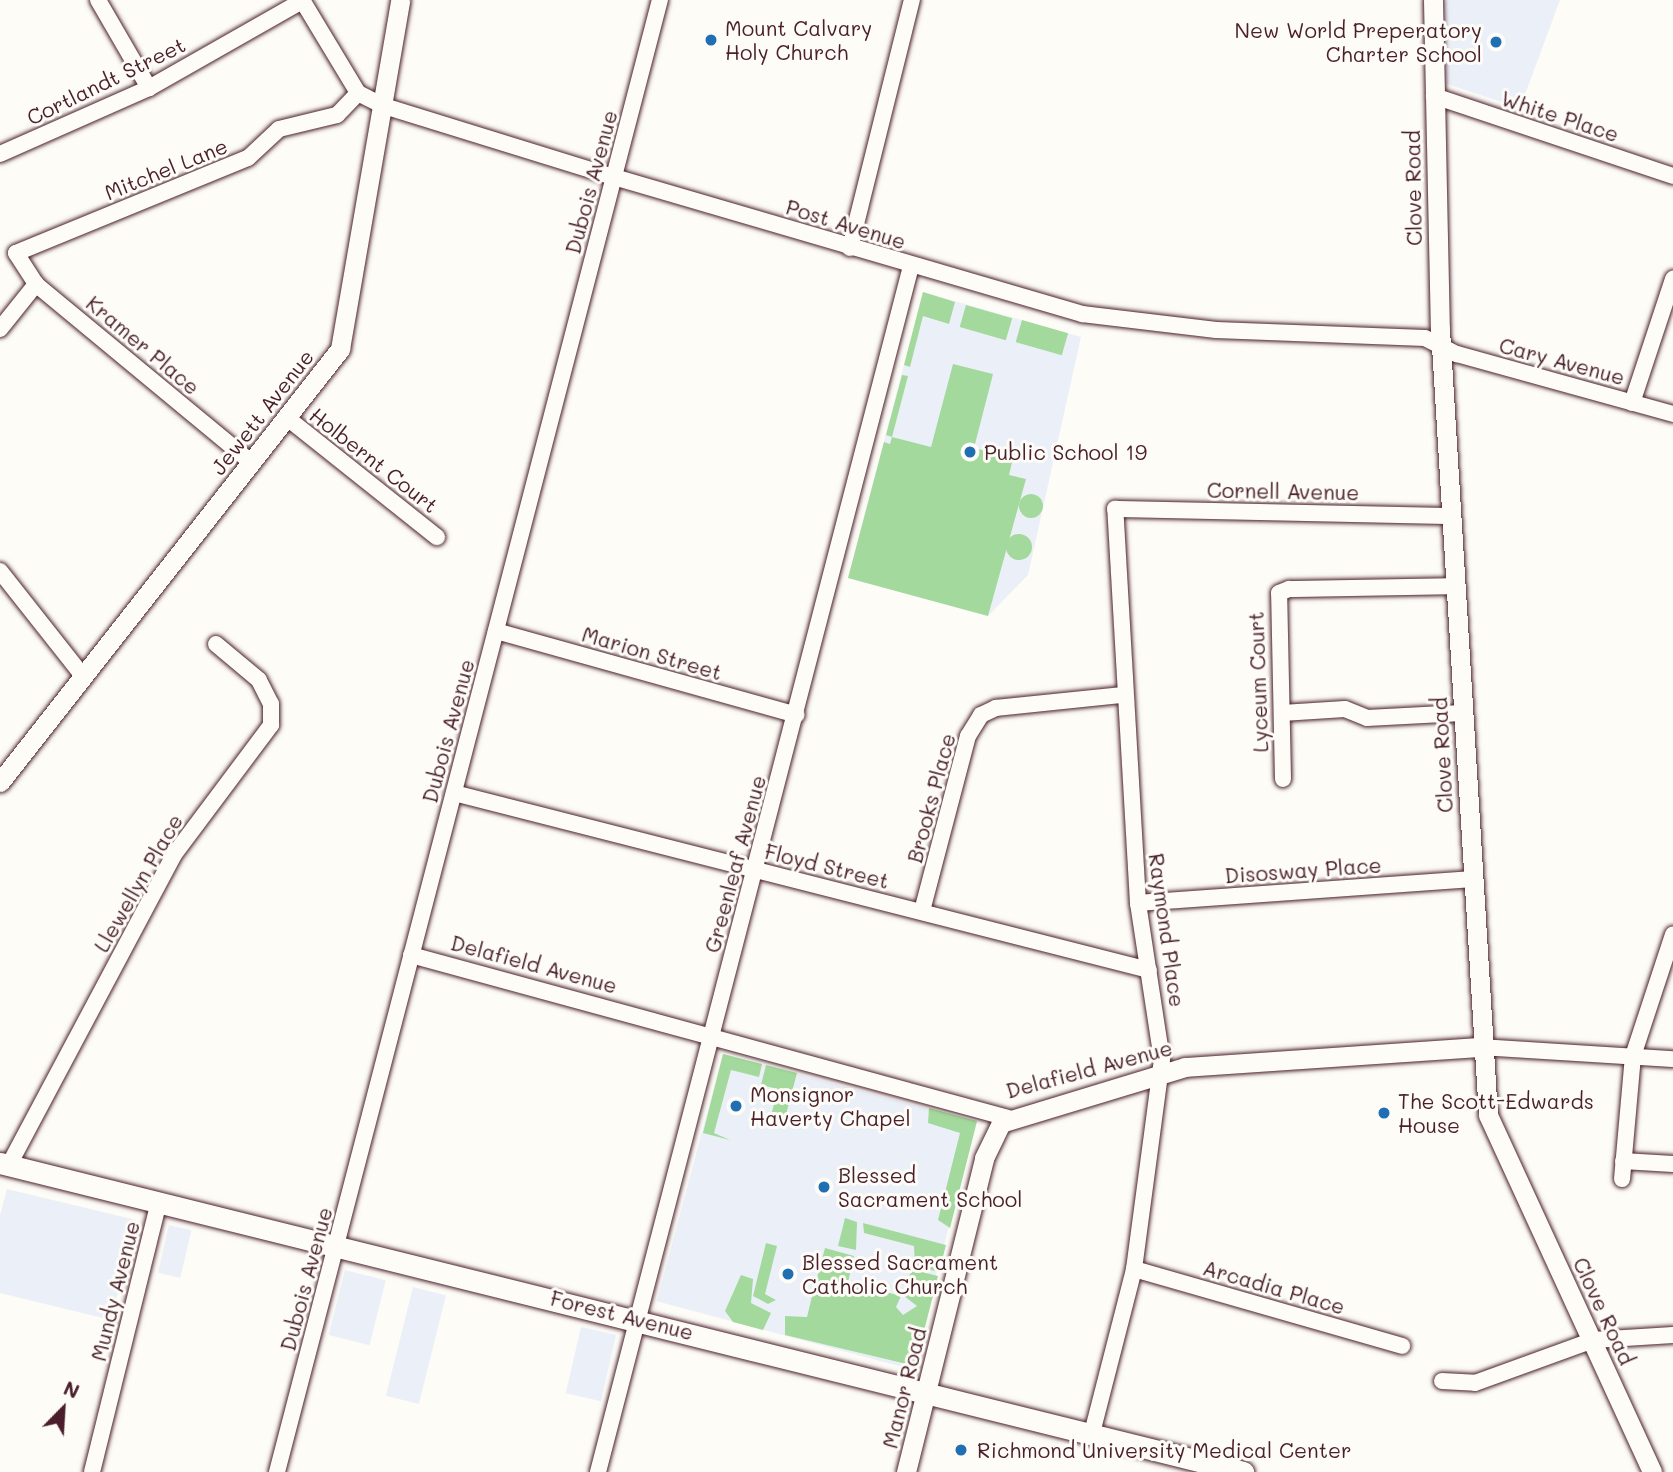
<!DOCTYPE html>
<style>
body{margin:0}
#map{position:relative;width:1673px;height:1472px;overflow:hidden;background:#fdfcf7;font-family:Mali,sans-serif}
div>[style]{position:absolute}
.built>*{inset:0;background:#ebf0f8;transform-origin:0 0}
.green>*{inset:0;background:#a3d99c;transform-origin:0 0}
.round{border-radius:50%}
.roads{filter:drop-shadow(0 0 2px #4a1f2b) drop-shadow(0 0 2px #4a1f2b)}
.minor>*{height:16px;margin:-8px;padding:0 8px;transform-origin:8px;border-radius:8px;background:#fdfcf7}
.tertiary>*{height:19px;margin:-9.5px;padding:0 9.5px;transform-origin:9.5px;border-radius:9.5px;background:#fdfcf7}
.secondary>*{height:21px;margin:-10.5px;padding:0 10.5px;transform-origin:10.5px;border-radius:10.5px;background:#fdfcf7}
.dots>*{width:19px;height:19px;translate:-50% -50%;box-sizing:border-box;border:4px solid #fdfcf7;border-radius:50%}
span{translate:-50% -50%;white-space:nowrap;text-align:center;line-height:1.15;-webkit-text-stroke:6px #fdfcf7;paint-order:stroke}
.poi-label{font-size:21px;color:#4a1f2b}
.left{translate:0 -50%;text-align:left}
.right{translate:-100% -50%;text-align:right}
.street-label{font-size:21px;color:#4a1f2b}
.north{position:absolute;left:28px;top:1374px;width:70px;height:70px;-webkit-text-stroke:5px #fdfcf7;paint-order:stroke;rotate:24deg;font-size:19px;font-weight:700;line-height:28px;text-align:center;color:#4a1f2b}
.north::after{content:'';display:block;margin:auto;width:24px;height:32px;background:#4a1f2b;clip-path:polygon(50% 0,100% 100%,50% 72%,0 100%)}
</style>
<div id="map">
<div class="built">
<div style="clip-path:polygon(1446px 0,1560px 0,1520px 108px,1447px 84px)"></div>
<div style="clip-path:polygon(923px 292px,1081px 337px,1028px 575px,988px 616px,848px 578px)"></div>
<div style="left:723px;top:1054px;width:263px;height:256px;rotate:15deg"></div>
<div style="clip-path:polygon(7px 1189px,136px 1220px,111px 1320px,0 1293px,0 1215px)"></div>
<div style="left:169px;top:1225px;width:23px;height:49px;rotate:13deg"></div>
<div style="left:345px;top:1270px;width:42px;height:67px;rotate:14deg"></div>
<div style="left:413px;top:1287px;width:34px;height:112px;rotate:14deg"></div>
<div style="left:581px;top:1327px;width:36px;height:68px;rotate:13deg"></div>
</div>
<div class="green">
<div style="clip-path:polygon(923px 292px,955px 302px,949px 324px,923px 316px,910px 367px,904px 365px)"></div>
<div style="left:966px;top:305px;width:48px;height:23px;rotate:16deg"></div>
<div style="left:1022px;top:320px;width:48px;height:23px;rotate:16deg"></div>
<div style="clip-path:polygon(953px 364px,993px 374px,974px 448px,1013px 458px,1009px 475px,1026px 479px,988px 616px,848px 578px,884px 442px,890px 444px,892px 437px,886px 435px,902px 375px,908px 376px,892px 437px,931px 447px)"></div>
<div class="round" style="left:1019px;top:494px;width:24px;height:24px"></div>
<div class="round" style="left:1006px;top:534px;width:26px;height:26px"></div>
<div style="clip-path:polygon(723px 1054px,762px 1064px,759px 1077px,731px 1070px,714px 1133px,730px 1140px,703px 1133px)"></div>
<div style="clip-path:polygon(766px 1065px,797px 1073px,784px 1122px,770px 1119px,778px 1089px,761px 1085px)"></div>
<div style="clip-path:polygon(929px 1108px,977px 1121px,950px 1228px,938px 1220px,960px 1133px,928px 1123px)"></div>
<div style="clip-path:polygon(845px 1218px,857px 1222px,856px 1250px,838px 1246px)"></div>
<div style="clip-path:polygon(863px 1223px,946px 1245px,939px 1272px,915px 1266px,914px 1246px,864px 1233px)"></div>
<div style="clip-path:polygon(766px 1243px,777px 1246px,765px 1294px,776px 1300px,768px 1304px,753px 1296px)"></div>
<div style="clip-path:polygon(825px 1248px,854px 1256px,848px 1282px,901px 1296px,896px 1307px,903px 1315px,917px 1306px,904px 1296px,910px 1274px,914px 1270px,938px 1276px,915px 1366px,785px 1335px,785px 1316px,807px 1317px,814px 1288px,831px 1291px,831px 1286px,815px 1286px)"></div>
<div style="clip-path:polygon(741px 1275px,753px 1279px,751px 1303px,771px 1313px,763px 1330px,733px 1322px,725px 1311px)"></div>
</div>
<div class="roads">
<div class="minor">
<div style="left:98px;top:0;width:102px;rotate:59.9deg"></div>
<div style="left:302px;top:0;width:109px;rotate:58.9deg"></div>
<div style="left:358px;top:93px;width:29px;rotate:27deg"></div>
<div style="left:384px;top:106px;width:241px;rotate:17.2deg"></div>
<div style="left:614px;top:177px;width:488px;rotate:16.3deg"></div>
<div style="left:1082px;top:314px;width:135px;rotate:6.8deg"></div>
<div style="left:1216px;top:330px;width:209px;rotate:2.2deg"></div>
<div style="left:1425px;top:338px;width:36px;rotate:27deg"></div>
<div style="left:1457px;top:354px;width:224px;rotate:15.5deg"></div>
<div style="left:1434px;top:96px;width:252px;rotate:18.5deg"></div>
<div style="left:0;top:154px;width:163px;rotate:-23.9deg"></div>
<div style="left:149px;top:88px;width:176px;rotate:-29.6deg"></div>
<div style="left:850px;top:248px;width:256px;rotate:-76deg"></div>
<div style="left:0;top:329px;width:58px;rotate:-51.3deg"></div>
<div style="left:1632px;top:403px;width:131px;rotate:-71.7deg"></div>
<div style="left:286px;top:417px;width:193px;rotate:38.5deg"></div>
<div style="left:252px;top:463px;width:281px;rotate:-140.4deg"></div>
<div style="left:36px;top:284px;width:37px;rotate:-123deg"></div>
<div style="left:16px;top:253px;width:251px;rotate:-22.3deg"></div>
<div style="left:248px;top:158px;width:42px;rotate:-43.1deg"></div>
<div style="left:279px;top:129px;width:60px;rotate:-13.6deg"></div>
<div style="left:337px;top:115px;width:30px;rotate:-46deg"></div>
<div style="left:0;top:571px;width:132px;rotate:51.7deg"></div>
<div style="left:496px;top:631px;width:312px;rotate:15.6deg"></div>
<div style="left:1282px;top:713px;width:63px;rotate:-3.6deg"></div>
<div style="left:1345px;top:709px;width:24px;rotate:22deg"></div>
<div style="left:1367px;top:718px;width:95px;rotate:-3deg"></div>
<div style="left:1283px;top:779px;width:186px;rotate:-91.2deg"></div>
<div style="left:1279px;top:593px;width:11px;rotate:-22deg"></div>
<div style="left:1289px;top:589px;width:166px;rotate:-1deg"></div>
<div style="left:454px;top:793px;width:717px;rotate:14.29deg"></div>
<div style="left:1138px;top:903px;width:335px;rotate:-4.1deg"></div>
<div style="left:922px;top:911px;width:181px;rotate:-75.3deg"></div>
<div style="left:968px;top:736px;width:25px;rotate:-58deg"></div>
<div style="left:981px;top:715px;width:17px;rotate:-25deg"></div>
<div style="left:996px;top:708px;width:127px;rotate:-5.9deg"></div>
<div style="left:411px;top:955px;width:619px;rotate:15.27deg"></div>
<div style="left:1480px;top:1047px;width:193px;rotate:3.6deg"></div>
<div style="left:1623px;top:1161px;width:50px;rotate:3.4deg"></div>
<div style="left:9px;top:1165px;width:350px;rotate:-62deg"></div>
<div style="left:173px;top:856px;width:164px;rotate:-53.2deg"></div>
<div style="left:271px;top:725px;width:21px;rotate:-90deg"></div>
<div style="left:271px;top:704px;width:27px;rotate:-117deg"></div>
<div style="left:259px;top:680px;width:56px;rotate:-140.1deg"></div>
<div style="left:1622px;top:1179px;width:123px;rotate:-84.9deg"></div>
<div style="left:1633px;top:1056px;width:128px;rotate:-71.8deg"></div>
<div style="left:1134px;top:1269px;width:279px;rotate:16deg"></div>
<div style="left:1442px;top:1381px;width:33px;rotate:3deg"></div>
<div style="left:1475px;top:1383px;width:126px;rotate:-20deg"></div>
<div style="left:1593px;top:1340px;width:80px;rotate:-3.6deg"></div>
<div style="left:1092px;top:1433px;width:169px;rotate:-75.6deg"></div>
<div style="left:1134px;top:1269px;width:211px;rotate:-82.4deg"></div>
<div style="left:1162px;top:1060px;width:159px;rotate:-98.7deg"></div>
<div style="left:1138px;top:903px;width:395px;rotate:-93.3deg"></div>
<div style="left:1115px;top:509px;width:335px;rotate:1.2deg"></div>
<div style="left:92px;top:1472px;width:278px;rotate:-76.1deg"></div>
<div style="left:277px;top:1472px;width:1521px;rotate:-75.42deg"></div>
<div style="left:598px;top:1472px;width:1246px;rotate:-75.45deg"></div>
</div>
<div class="tertiary">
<div style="left:1433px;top:0;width:329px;rotate:88.8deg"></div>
<div style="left:1440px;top:329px;width:787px;rotate:86.51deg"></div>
<div style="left:1488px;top:1115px;width:393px;rotate:65.3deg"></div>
<div style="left:0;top:782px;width:551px;rotate:-51.86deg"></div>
<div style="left:340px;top:349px;width:354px;rotate:-80.2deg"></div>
<div style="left:906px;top:1472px;width:324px;rotate:-76deg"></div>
<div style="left:984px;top:1158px;width:39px;rotate:-64deg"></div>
<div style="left:1001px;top:1123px;width:192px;rotate:-16.9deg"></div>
<div style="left:1185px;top:1067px;width:296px;rotate:-3.9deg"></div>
</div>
<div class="secondary">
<div style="left:0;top:1163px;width:1281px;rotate:13.96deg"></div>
</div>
</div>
<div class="dots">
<div style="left:711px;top:40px;background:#1f6fb2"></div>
<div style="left:1496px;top:42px;background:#1f6fb2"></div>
<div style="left:970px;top:452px;background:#1f6fb2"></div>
<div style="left:736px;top:1106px;background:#1f6fb2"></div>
<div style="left:1384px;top:1113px;background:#1f6fb2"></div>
<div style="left:824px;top:1187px;background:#1f6fb2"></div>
<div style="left:788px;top:1274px;background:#1f6fb2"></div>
<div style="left:961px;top:1450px;background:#1f6fb2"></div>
</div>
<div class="poi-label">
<span class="left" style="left:725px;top:40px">Mount Calvary<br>Holy Church</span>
<span class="right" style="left:1482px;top:42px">New World Preperatory<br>Charter School</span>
<span class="left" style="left:984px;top:452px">Public School 19</span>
<span class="left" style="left:750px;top:1106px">Monsignor<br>Haverty Chapel</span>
<span class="left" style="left:1398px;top:1113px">The Scott-Edwards<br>House</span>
<span class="left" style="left:838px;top:1187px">Blessed<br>Sacrament School</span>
<span class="left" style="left:802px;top:1274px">Blessed Sacrament<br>Catholic Church</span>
<span class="left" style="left:977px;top:1450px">Richmond University Medical Center</span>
</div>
<div class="street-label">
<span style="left:106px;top:81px;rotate:-26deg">Cortlandt Street</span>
<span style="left:1560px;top:116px;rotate:18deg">White Place</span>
<span style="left:166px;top:169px;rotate:-22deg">Mitchel Lane</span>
<span style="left:591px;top:182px;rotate:-75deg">Dubois Avenue</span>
<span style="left:1413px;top:188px;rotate:-91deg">Clove Road</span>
<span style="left:846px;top:224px;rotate:17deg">Post Avenue</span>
<span style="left:143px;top:345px;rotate:40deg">Kramer Place</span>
<span style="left:1562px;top:361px;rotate:15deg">Cary Avenue</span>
<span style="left:262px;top:412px;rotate:-52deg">Jewett Avenue</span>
<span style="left:374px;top:460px;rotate:38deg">Holbernt Court</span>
<span style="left:1283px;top:491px;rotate:1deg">Cornell Avenue</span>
<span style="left:652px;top:653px;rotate:16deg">Marion Street</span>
<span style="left:1258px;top:682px;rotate:-92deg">Lyceum Court</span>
<span style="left:448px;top:731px;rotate:-75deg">Dubois Avenue</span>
<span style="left:1442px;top:755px;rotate:-93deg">Clove Road</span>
<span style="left:931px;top:798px;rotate:-75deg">Brooks Place</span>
<span style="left:735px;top:864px;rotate:-75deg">Greenleaf Avenue</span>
<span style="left:827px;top:866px;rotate:14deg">Floyd Street</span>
<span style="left:1303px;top:870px;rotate:-4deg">Disosway Place</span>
<span style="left:138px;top:883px;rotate:-60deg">Llewellyn Place</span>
<span style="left:1167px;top:930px;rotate:82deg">Raymond Place</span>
<span style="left:534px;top:964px;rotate:15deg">Delafield Avenue</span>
<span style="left:1089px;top:1069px;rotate:-15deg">Delafield Avenue</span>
<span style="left:306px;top:1279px;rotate:-75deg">Dubois Avenue</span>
<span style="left:1274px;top:1287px;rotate:16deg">Arcadia Place</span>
<span style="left:115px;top:1291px;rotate:-76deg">Mundy Avenue</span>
<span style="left:1604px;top:1311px;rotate:65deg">Clove Road</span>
<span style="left:622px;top:1315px;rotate:14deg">Forest Avenue</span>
<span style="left:904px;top:1388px;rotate:-76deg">Manor Road</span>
</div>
<div class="north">N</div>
</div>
